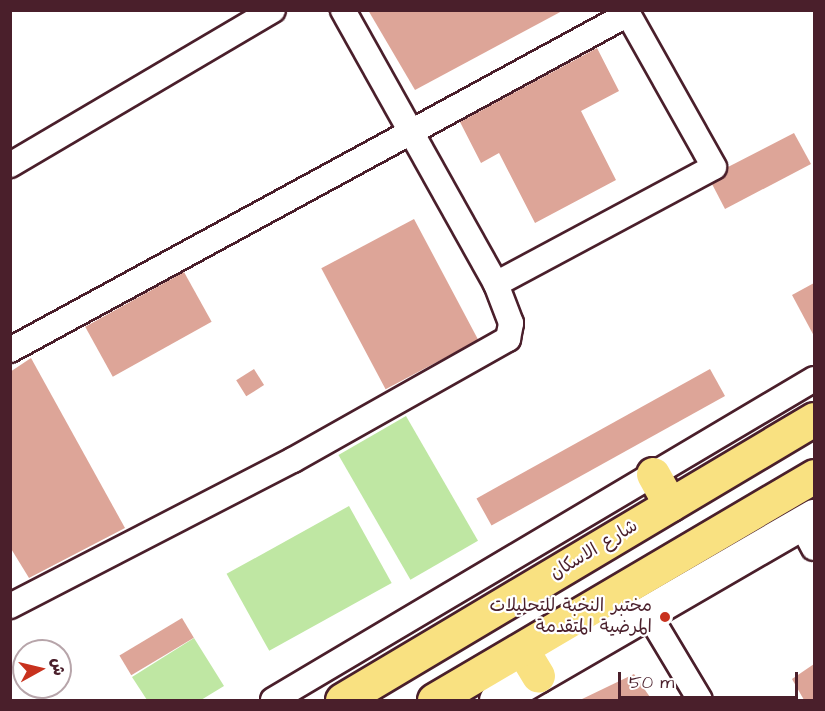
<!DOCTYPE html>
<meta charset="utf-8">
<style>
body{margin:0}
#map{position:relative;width:825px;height:711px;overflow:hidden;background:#fff;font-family:"Architects Daughter","Playpen Sans Arabic",sans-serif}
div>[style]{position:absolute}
.green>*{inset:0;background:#bfe7a3;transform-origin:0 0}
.building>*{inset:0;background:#dda598;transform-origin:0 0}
.roads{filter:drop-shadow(2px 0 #4a1f2b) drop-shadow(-2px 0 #4a1f2b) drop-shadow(0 2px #4a1f2b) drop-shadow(0 -2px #4a1f2b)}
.street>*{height:24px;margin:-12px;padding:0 12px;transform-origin:12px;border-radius:12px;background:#fff}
.secondary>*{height:33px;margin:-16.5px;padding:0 16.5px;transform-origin:16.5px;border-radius:16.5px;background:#fff}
.primary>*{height:33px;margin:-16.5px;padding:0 16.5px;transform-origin:16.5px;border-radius:16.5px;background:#f9e181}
.dots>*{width:16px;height:16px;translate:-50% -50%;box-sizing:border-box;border:3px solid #fff;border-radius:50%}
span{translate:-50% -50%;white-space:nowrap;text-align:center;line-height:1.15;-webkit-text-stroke:4.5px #fff;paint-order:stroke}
.street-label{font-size:18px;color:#4a1f2b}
.poi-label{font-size:18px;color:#4a1f2b}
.right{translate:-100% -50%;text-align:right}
.frame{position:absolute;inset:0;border:12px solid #4a1f2b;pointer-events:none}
.north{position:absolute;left:12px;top:639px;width:60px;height:60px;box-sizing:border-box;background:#fff;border:2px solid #b7a5aa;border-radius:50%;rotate:82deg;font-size:16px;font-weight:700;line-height:24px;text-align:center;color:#4a1f2b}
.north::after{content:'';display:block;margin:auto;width:21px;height:27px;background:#c8321e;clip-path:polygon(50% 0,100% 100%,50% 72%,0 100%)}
.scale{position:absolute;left:618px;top:672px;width:180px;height:27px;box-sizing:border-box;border:3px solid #4a1f2b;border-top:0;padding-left:8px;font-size:18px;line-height:21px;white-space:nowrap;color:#4a1f2b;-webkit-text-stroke:4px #fff;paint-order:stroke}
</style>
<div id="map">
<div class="green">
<div style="left:406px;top:416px;width:144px;height:78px;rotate:60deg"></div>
<div style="left:349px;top:506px;width:88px;height:140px;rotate:61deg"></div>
<div style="clip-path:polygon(194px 638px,224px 686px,201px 700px,147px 700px,132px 677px)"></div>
</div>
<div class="building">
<div style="clip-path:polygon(368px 10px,564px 10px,415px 90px)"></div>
<div style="clip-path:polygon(597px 48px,619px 91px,581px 111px,616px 180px,535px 223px,499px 153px,481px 163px,460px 122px)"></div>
<div style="clip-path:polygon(794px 133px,811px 164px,725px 209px,712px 184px,728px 167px)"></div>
<div style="left:414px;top:219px;width:137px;height:105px;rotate:62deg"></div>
<div style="left:184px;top:272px;width:57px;height:113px;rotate:61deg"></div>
<div style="clip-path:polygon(814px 283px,814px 336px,792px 295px)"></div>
<div style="clip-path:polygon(31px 358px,125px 528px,29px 578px,10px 547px,10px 372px)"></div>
<div style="left:254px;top:369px;width:19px;height:21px;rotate:58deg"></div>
<div style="left:710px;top:369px;width:31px;height:267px;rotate:61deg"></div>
<div style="left:182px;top:618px;width:23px;height:73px;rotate:59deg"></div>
<div style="clip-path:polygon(814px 664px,814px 700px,804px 700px,792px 679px)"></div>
<div style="clip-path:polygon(634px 674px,652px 700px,580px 700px)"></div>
</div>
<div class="roads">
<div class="street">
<div style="left:10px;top:165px;width:305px;rotate:-30.5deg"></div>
<div style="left:496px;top:284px;width:247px;rotate:-28.2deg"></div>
<div style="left:714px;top:167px;width:180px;rotate:-119.3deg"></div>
<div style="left:10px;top:350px;width:703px;rotate:-28.53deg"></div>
<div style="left:801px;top:524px;width:27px;rotate:62deg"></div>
<div style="left:10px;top:606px;width:318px;rotate:-27.3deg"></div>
<div style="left:293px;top:460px;width:247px;rotate:-29.4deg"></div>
<div style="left:508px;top:339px;width:16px;rotate:-79deg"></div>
<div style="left:511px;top:323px;width:42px;rotate:-111deg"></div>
<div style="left:496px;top:284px;width:314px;rotate:-119.2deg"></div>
<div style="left:648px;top:613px;width:101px;rotate:59.1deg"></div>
<div style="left:273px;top:700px;width:629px;rotate:-30.68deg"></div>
</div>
<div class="secondary">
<div style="left:496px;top:700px;width:367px;rotate:-30.1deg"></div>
</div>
<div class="primary">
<div style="left:653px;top:474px;width:35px;rotate:61deg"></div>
<div style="left:522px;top:649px;width:31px;rotate:59deg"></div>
<div style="left:342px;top:700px;width:549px;rotate:-30.77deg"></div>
<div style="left:434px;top:700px;width:441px;rotate:-30.5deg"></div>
</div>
</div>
<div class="dots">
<div style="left:665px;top:617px;background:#c8321e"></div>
</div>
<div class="street-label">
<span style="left:594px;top:550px;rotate:-31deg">شارع الاسكان</span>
</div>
<div class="poi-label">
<span class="right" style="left:652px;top:617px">مختبر النخبة للتحليلات<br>المرضية المتقدمة</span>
</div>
<div class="frame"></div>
<div class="north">ش</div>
<div class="scale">50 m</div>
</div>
